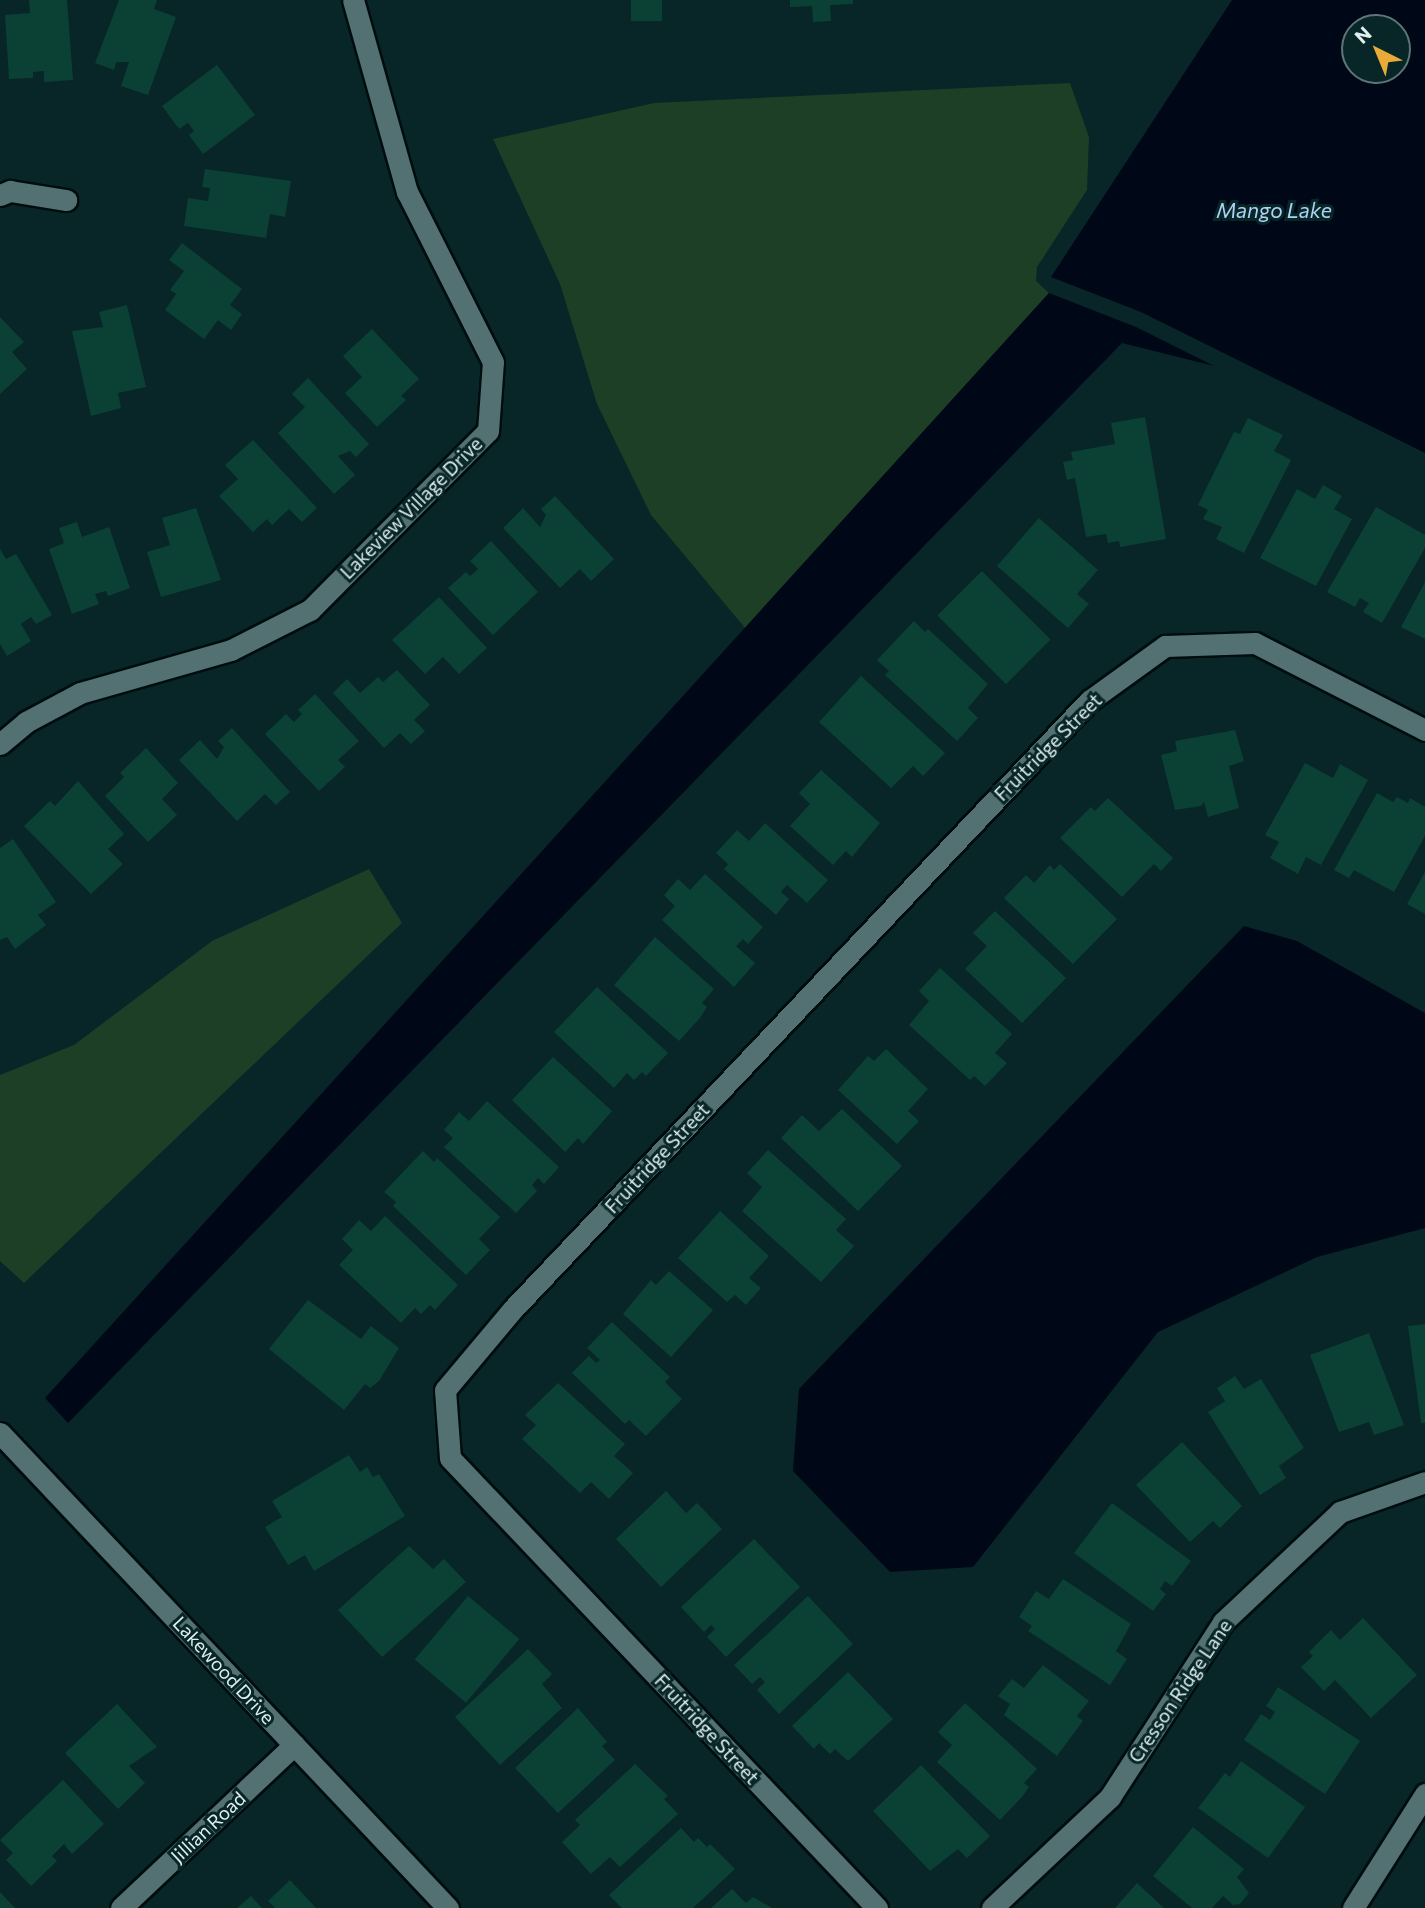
<!DOCTYPE html>
<style>
body{margin:0}
#map{position:relative;width:1425px;height:1908px;overflow:hidden;background:#082527;font-family:Commissioner,sans-serif}
div>[style]{position:absolute}
.green>*{inset:0;background:#1c3f26}
.water>*{inset:0;background:#000818}
.building>*{inset:0;background:#0b4035;transform-origin:0 0}
.roads{filter:drop-shadow(2px 0 #000d0e) drop-shadow(-2px 0 #000d0e) drop-shadow(0 2px #000d0e) drop-shadow(0 -2px #000d0e)}
.minor>*{height:21px;margin:-10.5px;padding:0 10.5px;transform-origin:10.5px;border-radius:10.5px;background:#537072}
span{translate:-50% -50%;white-space:nowrap;text-align:center;line-height:1.15;-webkit-text-stroke:6px #082527;paint-order:stroke}
.street-label{font-size:19px;color:#deefef}
.water-label{font-size:21px;color:#aed2f4;font-style:italic}
.north{position:absolute;left:1341px;top:14px;width:70px;height:70px;box-sizing:border-box;background:#082527;border:2px solid #5e7677;border-radius:50%;rotate:317deg;font-size:19px;font-weight:700;line-height:28px;text-align:center;color:#deefef}
.north::after{content:'';display:block;margin:auto;width:24px;height:32px;background:#e8ab37;clip-path:polygon(50% 0,100% 100%,50% 72%,0 100%)}
</style>
<div id="map">
<div class="green">
<div style="clip-path:polygon(1070px 83px,1089px 137px,1087px 190px,1037px 267px,1036px 281px,1049px 293px,745px 628px,651px 515px,597px 404px,560px 284px,493px 139px,654px 103px)"></div>
<div style="clip-path:polygon(369px 869px,402px 923px,24px 1283px,0 1261px,0 1075px,74px 1045px,212px 941px)"></div>
</div>
<div class="water">
<div style="clip-path:polygon(evenodd,1232px 0,1425px 0,1425px 453px,1141px 312px,1051px 277px,1232px 0,1397px 28px,1397px 70px,1355px 70px,1355px 28px,1397px 28px)"></div>
<div style="clip-path:polygon(1049px 293px,1136px 327px,1214px 366px,1122px 343px,68px 1423px,45px 1398px)"></div>
<div style="clip-path:polygon(1244px 926px,1297px 941px,1425px 1013px,1425px 1228px,1317px 1257px,1158px 1332px,973px 1567px,890px 1572px,793px 1471px,799px 1389px)"></div>
</div>
<div class="building">
<div style="clip-path:polygon(29px 0,67px 0,73px 80px,44px 82px,44px 71px,33px 72px,33px 78px,9px 79px,5px 15px,30px 13px)"></div>
<div style="clip-path:polygon(119px 0,157px 0,154px 9px,176px 17px,148px 95px,121px 86px,129px 62px,116px 62px,114px 70px,95px 63px)"></div>
<div style="left:631px;top:0;width:31px;height:21px"></div>
<div style="clip-path:polygon(790px 0,853px 0,853px 4px,830px 5px,831px 21px,813px 22px,812px 6px,790px 7px)"></div>
<div style="clip-path:polygon(217px 65px,255px 115px,203px 154px,189px 135px,194px 131px,188px 123px,179px 129px,162px 106px)"></div>
<div style="clip-path:polygon(205px 169px,291px 181px,285px 217px,270px 214px,266px 238px,184px 226px,188px 198px,208px 201px,210px 188px,202px 187px)"></div>
<div style="clip-path:polygon(182px 243px,242px 289px,230px 305px,242px 314px,231px 330px,218px 320px,204px 339px,165px 310px,176px 294px,170px 290px,184px 271px,169px 260px)"></div>
<div style="clip-path:polygon(127px 305px,146px 387px,118px 393px,121px 408px,91px 416px,72px 331px,103px 327px,99px 312px)"></div>
<div style="clip-path:polygon(0 317px,24px 342px,12px 352px,27px 369px,0 394px)"></div>
<div style="clip-path:polygon(372px 329px,419px 379px,401px 396px,406px 400px,377px 427px,345px 393px,362px 377px,343px 356px)"></div>
<div style="clip-path:polygon(308px 378px,369px 444px,356px 457px,350px 451px,338px 456px,355px 475px,334px 494px,278px 433px,305px 407px,292px 394px)"></div>
<div style="clip-path:polygon(1145px 417px,1166px 539px,1120px 547px,1119px 541px,1108px 543px,1106px 534px,1086px 537px,1075px 478px,1067px 480px,1063px 462px,1073px 460px,1071px 452px,1115px 444px,1111px 423px)"></div>
<div style="clip-path:polygon(1248px 418px,1283px 435px,1274px 451px,1291px 460px,1244px 553px,1216px 539px,1222px 527px,1203px 519px,1208px 510px,1198px 505px,1234px 432px,1240px 434px)"></div>
<div style="clip-path:polygon(253px 440px,317px 508px,302px 522px,289px 509px,272px 525px,267px 519px,253px 532px,219px 496px,238px 479px,225px 465px)"></div>
<div style="clip-path:polygon(1323px 485px,1342px 496px,1334px 509px,1352px 519px,1316px 586px,1260px 558px,1297px 489px,1315px 499px)"></div>
<div style="clip-path:polygon(555px 496px,614px 559px,591px 581px,580px 569px,560px 588px,503px 528px,523px 508px,540px 527px,546px 515px,541px 509px)"></div>
<div style="clip-path:polygon(1376px 507px,1425px 535px,1425px 548px,1382px 623px,1363px 612px,1369px 603px,1360px 598px,1355px 607px,1327px 592px)"></div>
<div style="clip-path:polygon(196px 508px,221px 580px,161px 597px,147px 552px,170px 545px,162px 518px)"></div>
<div style="clip-path:polygon(1039px 518px,1098px 570px,1077px 594px,1089px 604px,1068px 628px,997px 566px)"></div>
<div style="clip-path:polygon(77px 522px,82px 537px,109px 527px,130px 588px,108px 596px,106px 591px,95px 594px,99px 604px,72px 614px,49px 549px,64px 543px,59px 528px)"></div>
<div style="clip-path:polygon(491px 541px,538px 592px,493px 635px,448px 588px,466px 572px,470px 576px,478px 569px,470px 561px)"></div>
<div style="clip-path:polygon(0 549px,6px 559px,16px 554px,52px 615px,36px 624px,31px 617px,21px 624px,31px 641px,7px 656px,0 644px)"></div>
<div style="left:982px;top:571px;width:97px;height:63px;rotate:45deg"></div>
<div style="clip-path:polygon(1425px 582px,1425px 639px,1401px 627px)"></div>
<div style="clip-path:polygon(439px 597px,487px 648px,459px 674px,443px 657px,425px 674px,392px 640px)"></div>
<div style="clip-path:polygon(914px 621px,925px 632px,928px 629px,988px 684px,968px 708px,978px 718px,957px 741px,885px 675px,889px 671px,877px 660px)"></div>
<div style="clip-path:polygon(397px 670px,430px 705px,414px 720px,425px 731px,411px 744px,400px 733px,384px 748px,333px 693px,347px 679px,360px 693px,378px 677px,383px 682px)"></div>
<div style="clip-path:polygon(861px 676px,945px 753px,923px 776px,913px 766px,891px 788px,819px 722px)"></div>
<div style="clip-path:polygon(315px 694px,359px 741px,338px 760px,345px 767px,319px 791px,265px 734px,286px 714px,294px 722px,302px 714px,298px 710px)"></div>
<div style="clip-path:polygon(232px 728px,290px 792px,276px 805px,265px 794px,237px 821px,179px 760px,200px 740px,217px 759px,224px 747px,218px 741px)"></div>
<div style="clip-path:polygon(1235px 730px,1244px 761px,1229px 766px,1239px 808px,1208px 817px,1204px 802px,1201px 806px,1175px 810px,1161px 755px,1177px 751px,1175px 741px)"></div>
<div style="clip-path:polygon(146px 748px,178px 783px,162px 799px,177px 815px,148px 842px,105px 796px,124px 777px,120px 773px)"></div>
<div style="clip-path:polygon(1305px 763px,1333px 778px,1340px 764px,1368px 780px,1321px 865px,1306px 857px,1298px 874px,1270px 858px,1279px 842px,1265px 835px)"></div>
<div style="clip-path:polygon(821px 770px,880px 823px,852px 857px,846px 851px,833px 865px,790px 826px,810px 804px,799px 793px)"></div>
<div style="clip-path:polygon(78px 781px,124px 834px,108px 849px,123px 864px,91px 894px,24px 826px,50px 801px,55px 806px)"></div>
<div style="clip-path:polygon(1377px 793px,1393px 802px,1397px 797px,1408px 803px,1410px 798px,1425px 807px,1425px 836px,1394px 892px,1354px 870px,1349px 878px,1334px 870px)"></div>
<div style="clip-path:polygon(1108px 798px,1173px 858px,1161px 871px,1154px 864px,1122px 897px,1060px 838px,1091px 807px,1095px 811px)"></div>
<div style="clip-path:polygon(765px 823px,828px 880px,807px 903px,787px 885px,781px 892px,789px 899px,776px 915px,724px 869px,728px 864px,716px 853px,737px 830px,749px 841px)"></div>
<div style="clip-path:polygon(13px 839px,56px 902px,38px 915px,46px 925px,15px 949px,7px 937px,0 940px,0 848px)"></div>
<div style="clip-path:polygon(1060px 864px,1117px 919px,1073px 964px,1004px 898px,1026px 875px,1034px 883px,1050px 865px,1054px 870px)"></div>
<div style="clip-path:polygon(1425px 872px,1425px 914px,1407px 904px)"></div>
<div style="clip-path:polygon(705px 874px,763px 927px,748px 944px,743px 939px,736px 946px,755px 963px,734px 987px,662px 920px,675px 906px,664px 895px,678px 879px,690px 890px)"></div>
<div style="clip-path:polygon(995px 911px,1066px 978px,1022px 1023px,965px 969px,987px 946px,973px 933px)"></div>
<div style="clip-path:polygon(655px 937px,714px 989px,702px 1003px,707px 1007px,700px 1018px,679px 1041px,614px 985px)"></div>
<div style="clip-path:polygon(940px 968px,1012px 1034px,995px 1053px,1007px 1063px,985px 1086px,974px 1076px,970px 1080px,909px 1025px,929px 1001px,919px 991px)"></div>
<div style="clip-path:polygon(597px 987px,668px 1053px,646px 1076px,642px 1072px,634px 1080px,627px 1073px,614px 1088px,554px 1032px)"></div>
<div style="clip-path:polygon(886px 1049px,928px 1089px,908px 1111px,919px 1121px,897px 1144px,838px 1090px,868px 1056px,874px 1061px)"></div>
<div style="clip-path:polygon(553px 1057px,612px 1111px,583px 1144px,578px 1138px,565px 1152px,512px 1100px)"></div>
<div style="clip-path:polygon(487px 1101px,559px 1167px,544px 1184px,538px 1178px,532px 1185px,537px 1191px,516px 1213px,444px 1147px,453px 1138px,444px 1130px,459px 1112px,469px 1121px)"></div>
<div style="clip-path:polygon(842px 1109px,902px 1166px,858px 1211px,781px 1138px,802px 1115px,819px 1131px)"></div>
<div style="clip-path:polygon(768px 1150px,846px 1219px,836px 1230px,854px 1246px,821px 1282px,742px 1211px,762px 1187px,747px 1173px)"></div>
<div style="clip-path:polygon(423px 1151px,434px 1162px,437px 1158px,500px 1217px,479px 1239px,490px 1250px,466px 1275px,393px 1206px,396px 1202px,384px 1192px)"></div>
<div style="clip-path:polygon(720px 1211px,769px 1256px,749px 1278px,761px 1288px,746px 1305px,735px 1295px,727px 1302px,678px 1258px)"></div>
<div style="clip-path:polygon(385px 1216px,458px 1285px,435px 1310px,430px 1305px,421px 1314px,415px 1308px,401px 1323px,339px 1265px,353px 1250px,342px 1239px,359px 1220px,371px 1231px)"></div>
<div style="clip-path:polygon(669px 1271px,713px 1310px,671px 1357px,623px 1314px,651px 1280px,656px 1285px)"></div>
<div style="clip-path:polygon(308px 1300px,361px 1339px,371px 1326px,399px 1348px,379px 1381px,370px 1388px,365px 1384px,344px 1410px,269px 1349px)"></div>
<div style="clip-path:polygon(612px 1322px,670px 1377px,665px 1382px,682px 1399px,646px 1436px,629px 1420px,625px 1424px,572px 1373px,589px 1356px,596px 1363px,600px 1360px,587px 1348px)"></div>
<div style="clip-path:polygon(1425px 1324px,1425px 1423px,1421px 1423px,1408px 1326px)"></div>
<div style="clip-path:polygon(1369px 1333px,1404px 1425px,1374px 1435px,1369px 1422px,1339px 1432px,1310px 1355px)"></div>
<div style="clip-path:polygon(1235px 1376px,1244px 1389px,1261px 1379px,1304px 1448px,1279px 1466px,1286px 1478px,1260px 1495px,1208px 1412px,1225px 1401px,1217px 1388px)"></div>
<div style="clip-path:polygon(558px 1383px,625px 1444px,614px 1456px,633px 1473px,609px 1499px,591px 1482px,580px 1493px,522px 1439px,536px 1425px,525px 1415px)"></div>
<div style="clip-path:polygon(1182px 1442px,1242px 1506px,1220px 1528px,1213px 1521px,1190px 1542px,1136px 1485px)"></div>
<div style="clip-path:polygon(349px 1455px,360px 1472px,367px 1467px,373px 1477px,379px 1474px,405px 1516px,314px 1571px,305px 1555px,288px 1565px,265px 1527px,282px 1517px,272px 1501px)"></div>
<div style="clip-path:polygon(666px 1491px,686px 1513px,697px 1503px,722px 1529px,661px 1587px,616px 1539px)"></div>
<div style="clip-path:polygon(1112px 1503px,1191px 1561px,1172px 1586px,1165px 1581px,1160px 1589px,1166px 1594px,1153px 1611px,1074px 1553px)"></div>
<div style="clip-path:polygon(754px 1539px,800px 1587px,726px 1657px,707px 1637px,715px 1629px,711px 1625px,704px 1632px,681px 1607px)"></div>
<div style="clip-path:polygon(409px 1546px,433px 1569px,444px 1559px,466px 1582px,382px 1657px,338px 1610px)"></div>
<div style="clip-path:polygon(1063px 1579px,1131px 1624px,1116px 1651px,1127px 1659px,1110px 1685px,1028px 1631px,1032px 1626px,1019px 1617px,1036px 1591px,1049px 1599px)"></div>
<div style="left:468px;top:1596px;width:67px;height:83px;rotate:40deg"></div>
<div style="clip-path:polygon(808px 1596px,853px 1644px,779px 1714px,757px 1690px,765px 1682px,760px 1677px,752px 1684px,734px 1665px)"></div>
<div style="clip-path:polygon(1363px 1618px,1417px 1675px,1371px 1718px,1335px 1680px,1324px 1691px,1301px 1667px,1313px 1656px,1309px 1652px,1331px 1630px,1340px 1640px)"></div>
<div style="clip-path:polygon(528px 1649px,552px 1674px,542px 1684px,562px 1708px,500px 1765px,455px 1717px)"></div>
<div style="clip-path:polygon(1043px 1665px,1089px 1701px,1077px 1716px,1083px 1721px,1057px 1756px,1004px 1715px,1010px 1704px,998px 1696px,1012px 1679px,1024px 1688px)"></div>
<div style="clip-path:polygon(848px 1672px,893px 1719px,848px 1761px,835px 1749px,830px 1754px,819px 1743px,814px 1749px,792px 1726px)"></div>
<div style="clip-path:polygon(1278px 1687px,1360px 1741px,1325px 1794px,1244px 1740px,1261px 1714px,1270px 1720px,1275px 1712px,1266px 1706px)"></div>
<div style="clip-path:polygon(965px 1703px,1037px 1769px,1024px 1783px,1029px 1787px,1022px 1797px,1000px 1820px,937px 1762px,952px 1745px,938px 1732px)"></div>
<div style="clip-path:polygon(117px 1704px,157px 1747px,129px 1766px,145px 1783px,118px 1809px,65px 1753px)"></div>
<div style="clip-path:polygon(578px 1708px,607px 1742px,602px 1746px,615px 1760px,558px 1813px,515px 1768px)"></div>
<div style="clip-path:polygon(1241px 1761px,1305px 1807px,1268px 1858px,1198px 1808px,1225px 1773px,1230px 1777px)"></div>
<div style="clip-path:polygon(635px 1764px,668px 1796px,664px 1799px,678px 1814px,620px 1867px,610px 1857px,591px 1874px,562px 1842px,580px 1825px,575px 1820px)"></div>
<div style="clip-path:polygon(921px 1765px,990px 1836px,967px 1858px,958px 1849px,930px 1871px,873px 1811px)"></div>
<div style="clip-path:polygon(63px 1780px,104px 1824px,72px 1854px,64px 1844px,52px 1856px,57px 1861px,31px 1886px,6px 1860px,13px 1853px,0 1840px)"></div>
<div style="clip-path:polygon(1193px 1827px,1244px 1869px,1237px 1877px,1249px 1893px,1240px 1904px,1233px 1905px,1223px 1896px,1212px 1908px,1192px 1908px,1153px 1876px)"></div>
<div style="clip-path:polygon(681px 1828px,694px 1842px,698px 1838px,707px 1847px,710px 1844px,735px 1869px,693px 1908px,622px 1908px,609px 1895px)"></div>
<div style="clip-path:polygon(290px 1880px,316px 1908px,275px 1908px,268px 1901px)"></div>
<div style="clip-path:polygon(1137px 1883px,1164px 1908px,1115px 1908px)"></div>
<div style="clip-path:polygon(732px 1889px,746px 1903px,753px 1897px,772px 1908px,711px 1908px)"></div>
<div style="clip-path:polygon(0 1892px,15px 1908px,0 1908px)"></div>
<div style="clip-path:polygon(251px 1896px,262px 1908px,237px 1908px)"></div>
</div>
<div class="roads">
<div class="minor">
<div style="left:0;top:195px;width:11px;rotate:-22deg"></div>
<div style="left:10px;top:191px;width:57px;rotate:9.1deg"></div>
<div style="left:0;top:744px;width:34px;rotate:-40deg"></div>
<div style="left:26px;top:722px;width:61px;rotate:-28.2deg"></div>
<div style="left:80px;top:693px;width:157px;rotate:-15.9deg"></div>
<div style="left:231px;top:650px;width:89px;rotate:-26.9deg"></div>
<div style="left:310px;top:610px;width:252px;rotate:-45.2deg"></div>
<div style="left:488px;top:431px;width:69px;rotate:-85.9deg"></div>
<div style="left:493px;top:362px;width:191px;rotate:-116.8deg"></div>
<div style="left:407px;top:192px;width:199px;rotate:-105.7deg"></div>
<div style="left:0;top:1433px;width:653px;rotate:46.68deg"></div>
<div style="left:121px;top:1908px;width:238px;rotate:-43.3deg"></div>
<div style="left:877px;top:1908px;width:620px;rotate:-133.5deg"></div>
<div style="left:450px;top:1458px;width:68px;rotate:-94.2deg"></div>
<div style="left:445px;top:1390px;width:106px;rotate:-50deg"></div>
<div style="left:513px;top:1309px;width:838px;rotate:-46.55deg"></div>
<div style="left:1089px;top:701px;width:94px;rotate:-35.9deg"></div>
<div style="left:1165px;top:646px;width:90px;rotate:-1.9deg"></div>
<div style="left:1255px;top:643px;width:191px;rotate:27.1deg"></div>
<div style="left:992px;top:1908px;width:162px;rotate:-43.2deg"></div>
<div style="left:1110px;top:1797px;width:208px;rotate:-57.1deg"></div>
<div style="left:1223px;top:1622px;width:161px;rotate:-43.2deg"></div>
<div style="left:1340px;top:1512px;width:90px;rotate:-19.4deg"></div>
<div style="left:1353px;top:1908px;width:135px;rotate:-57.7deg"></div>
</div>
</div>
<div class="street-label">
<span style="left:411px;top:508px;rotate:-45deg">Lakeview Village Drive</span>
<span style="left:1048px;top:747px;rotate:-45deg">Fruitridge Street</span>
<span style="left:657px;top:1158px;rotate:-47deg">Fruitridge Street</span>
<span style="left:224px;top:1670px;rotate:47deg">Lakewood Drive</span>
<span style="left:1180px;top:1691px;rotate:-56deg">Cresson Ridge Lane</span>
<span style="left:707px;top:1729px;rotate:47deg">Fruitridge Street</span>
<span style="left:208px;top:1827px;rotate:-43deg">Jillian Road</span>
</div>
<div class="water-label">
<span style="left:1274px;top:210px">Mango Lake</span>
</div>
<div class="north">N</div>
</div>
